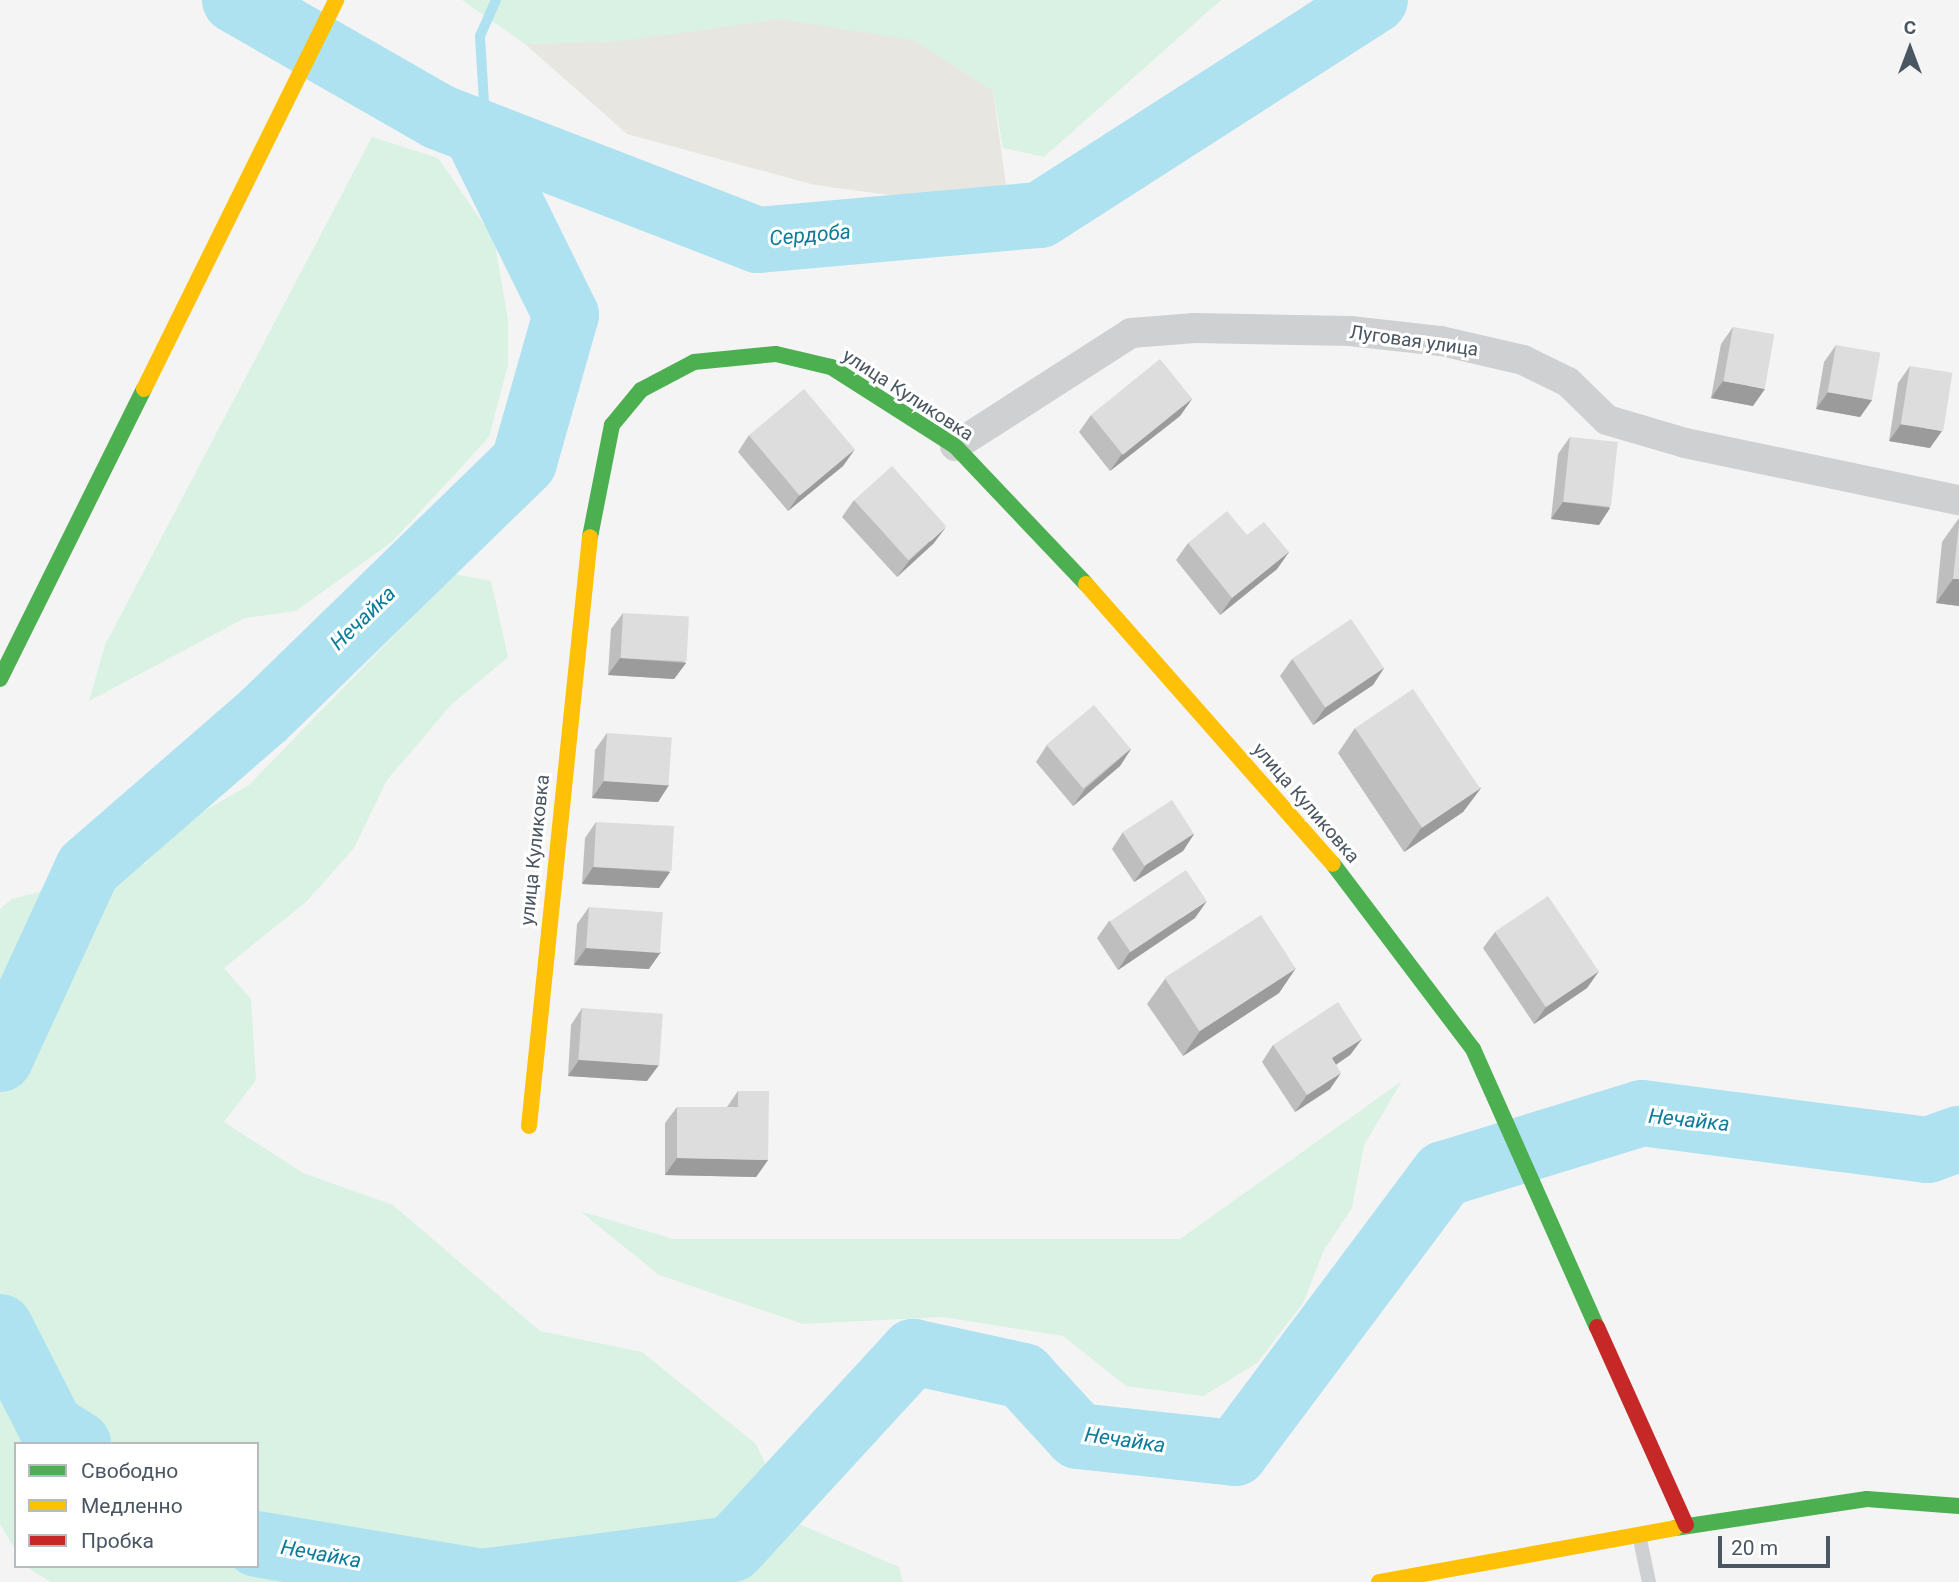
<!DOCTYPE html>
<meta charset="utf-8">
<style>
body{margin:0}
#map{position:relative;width:1959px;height:1582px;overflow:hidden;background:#f4f4f4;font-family:Roboto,sans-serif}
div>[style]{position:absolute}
.green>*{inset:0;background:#d9f2e3}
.sand>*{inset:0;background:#e7e6e1}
.stream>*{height:10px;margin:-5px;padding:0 5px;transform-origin:5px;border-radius:5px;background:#aee2f0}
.river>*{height:66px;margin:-33px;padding:0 33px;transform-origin:33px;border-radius:33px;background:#aee2f0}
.lane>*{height:14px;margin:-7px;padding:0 7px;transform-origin:7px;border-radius:7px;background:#ced0d2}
.street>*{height:30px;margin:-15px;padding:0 15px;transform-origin:15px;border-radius:15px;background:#ced0d2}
.fast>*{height:16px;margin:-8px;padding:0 8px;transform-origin:8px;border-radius:8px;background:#4caf50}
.slow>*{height:16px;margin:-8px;padding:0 8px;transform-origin:8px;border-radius:8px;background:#ffc107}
.jam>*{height:16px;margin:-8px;padding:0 8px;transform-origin:8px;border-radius:8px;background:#c62828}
.wall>*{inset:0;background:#bebebf}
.shaded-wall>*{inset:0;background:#9b9b9b}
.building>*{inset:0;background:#ddddde;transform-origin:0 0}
span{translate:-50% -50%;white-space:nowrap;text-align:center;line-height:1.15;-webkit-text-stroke:6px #fff;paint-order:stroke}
.street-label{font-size:19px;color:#4a5661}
.water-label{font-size:21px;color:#0c7c9b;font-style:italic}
.legend{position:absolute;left:14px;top:1442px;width:245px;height:126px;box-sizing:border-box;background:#fff;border:2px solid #b7bbc0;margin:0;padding:9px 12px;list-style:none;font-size:21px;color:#4a5661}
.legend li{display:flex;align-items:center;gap:14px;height:35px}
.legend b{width:35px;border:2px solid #b7bbc0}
.north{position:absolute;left:1875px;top:14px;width:70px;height:70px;-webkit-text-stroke:5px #fff;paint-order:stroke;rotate:0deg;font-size:19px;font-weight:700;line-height:28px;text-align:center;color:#4a5661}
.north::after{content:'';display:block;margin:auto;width:24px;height:32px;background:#4a5661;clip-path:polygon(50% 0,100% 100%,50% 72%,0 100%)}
.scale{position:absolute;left:1718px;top:1536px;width:112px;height:32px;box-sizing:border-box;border:4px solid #4a5661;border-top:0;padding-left:9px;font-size:21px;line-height:24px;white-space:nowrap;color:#4a5661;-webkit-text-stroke:5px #fff;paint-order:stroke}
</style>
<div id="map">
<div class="green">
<div style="clip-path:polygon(462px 0,1221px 0,1044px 157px,1003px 148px,993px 91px,623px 41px,525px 44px)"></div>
<div style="clip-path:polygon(372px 137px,438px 158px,494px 239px,508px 320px,508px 365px,489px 437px,393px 541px,296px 611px,245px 618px,89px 701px,105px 645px)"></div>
<div style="clip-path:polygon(454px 574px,491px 581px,508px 657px,452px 704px,387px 780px,354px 848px,307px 901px,224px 968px,251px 999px,256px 1080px,224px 1122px,303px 1173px,393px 1205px,540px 1331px,642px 1352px,756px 1444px,792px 1521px,899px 1567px,903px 1582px,51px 1582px,25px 1566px,257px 1566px,257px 1444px,16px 1444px,16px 1551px,0 1524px,0 909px,12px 899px,145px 864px,182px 824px,249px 785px)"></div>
<div style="clip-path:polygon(1402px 1081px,1364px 1145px,1352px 1208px,1324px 1250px,1303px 1303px,1257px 1363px,1203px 1396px,1126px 1386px,1063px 1336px,943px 1317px,803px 1324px,659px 1275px,580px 1211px,673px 1239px,1180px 1239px)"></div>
</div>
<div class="sand">
<div style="clip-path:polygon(780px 19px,913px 40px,993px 91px,1006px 185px,912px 198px,815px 185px,627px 134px,525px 44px,623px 41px)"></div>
</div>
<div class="stream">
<div style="left:486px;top:135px;width:99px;rotate:-93.5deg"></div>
<div style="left:480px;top:36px;width:39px;rotate:-66deg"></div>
</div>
<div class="river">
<div style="left:235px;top:0;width:235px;rotate:29.8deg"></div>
<div style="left:439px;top:117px;width:342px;rotate:21.1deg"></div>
<div style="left:758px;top:240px;width:283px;rotate:-5.1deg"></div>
<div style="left:1040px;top:215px;width:398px;rotate:-32.7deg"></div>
<div style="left:0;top:1059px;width:210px;rotate:-65.3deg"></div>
<div style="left:88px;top:868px;width:232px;rotate:-41deg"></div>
<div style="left:263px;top:716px;width:364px;rotate:-44.2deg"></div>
<div style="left:524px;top:462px;width:153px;rotate:-74.1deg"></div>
<div style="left:566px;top:315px;width:205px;rotate:-116.3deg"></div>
<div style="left:0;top:1327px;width:112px;rotate:63deg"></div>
<div style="left:51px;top:1427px;width:32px;rotate:32deg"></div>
<div style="left:257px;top:1544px;width:227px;rotate:9.6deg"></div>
<div style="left:481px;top:1582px;width:253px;rotate:-7.5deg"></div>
<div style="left:732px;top:1549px;width:268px;rotate:-47.4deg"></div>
<div style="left:913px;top:1352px;width:113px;rotate:12.3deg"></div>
<div style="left:1023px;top:1376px;width:81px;rotate:47.5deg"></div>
<div style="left:1078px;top:1436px;width:158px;rotate:6.2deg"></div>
<div style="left:1235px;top:1453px;width:349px;rotate:-53.2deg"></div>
<div style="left:1444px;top:1174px;width:207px;rotate:-17.1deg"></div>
<div style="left:1642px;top:1113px;width:288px;rotate:7.4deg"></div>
<div style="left:1928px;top:1150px;width:33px;rotate:-20deg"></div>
</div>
<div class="lane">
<div style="left:1639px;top:1535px;width:48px;rotate:78deg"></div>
</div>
<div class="street">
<div style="left:955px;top:446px;width:209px;rotate:-32.7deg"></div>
<div style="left:1131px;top:333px;width:64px;rotate:-4.5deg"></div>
<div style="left:1195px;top:328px;width:155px;rotate:1.1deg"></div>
<div style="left:1350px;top:331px;width:92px;rotate:6.3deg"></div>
<div style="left:1441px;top:341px;width:84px;rotate:13deg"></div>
<div style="left:1523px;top:360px;width:50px;rotate:26.1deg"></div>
<div style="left:1568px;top:382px;width:54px;rotate:44.3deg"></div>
<div style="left:1607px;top:420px;width:81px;rotate:16.4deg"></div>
<div style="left:1685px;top:443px;width:280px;rotate:11.8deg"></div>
</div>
<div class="fast">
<div style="left:590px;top:537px;width:114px;rotate:-78.9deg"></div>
<div style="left:612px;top:425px;width:45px;rotate:-50.4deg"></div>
<div style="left:641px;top:390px;width:60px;rotate:-27.8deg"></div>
<div style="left:694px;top:362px;width:82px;rotate:-5.6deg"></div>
<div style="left:776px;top:354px;width:57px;rotate:13.3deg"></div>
<div style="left:831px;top:367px;width:147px;rotate:32.5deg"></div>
<div style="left:955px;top:446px;width:190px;rotate:46.5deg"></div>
<div style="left:0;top:679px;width:324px;rotate:-63.6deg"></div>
<div style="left:1333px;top:864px;width:232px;rotate:52.9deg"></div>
<div style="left:1473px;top:1049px;width:304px;rotate:66deg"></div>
<div style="left:1675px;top:1528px;width:194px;rotate:-8.6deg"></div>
<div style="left:1867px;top:1499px;width:92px;rotate:4.4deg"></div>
</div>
<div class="slow">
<div style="left:144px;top:389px;width:434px;rotate:-63.7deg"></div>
<div style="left:1086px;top:584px;width:373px;rotate:48.6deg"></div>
<div style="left:529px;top:1126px;width:592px;rotate:-84.09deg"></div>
<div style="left:1379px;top:1582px;width:301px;rotate:-10.3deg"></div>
</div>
<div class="jam">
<div style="left:1597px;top:1327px;width:217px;rotate:65.8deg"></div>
</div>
<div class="wall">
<div style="clip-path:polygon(1733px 327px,1753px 406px,1711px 398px,1721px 344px)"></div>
<div style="clip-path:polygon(1836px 345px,1872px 400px,1860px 417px,1816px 409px,1824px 362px)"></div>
<div style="clip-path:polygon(1910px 366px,1930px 448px,1889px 441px,1898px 383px)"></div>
<div style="clip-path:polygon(1192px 399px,1180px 416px,1110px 471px,1079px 432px,1091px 415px)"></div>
<div style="clip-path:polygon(749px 435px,855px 449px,843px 466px,788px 511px,738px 452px)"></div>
<div style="clip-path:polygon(1570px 437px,1610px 508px,1599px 525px,1551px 519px,1558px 454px)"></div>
<div style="clip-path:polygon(854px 500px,934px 543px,897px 577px,842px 517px)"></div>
<div style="clip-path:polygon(1959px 518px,1959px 606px,1936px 603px,1942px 542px)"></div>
<div style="clip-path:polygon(1247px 535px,1289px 552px,1277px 569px,1220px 615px,1176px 560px,1188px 543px)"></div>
<div style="clip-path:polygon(623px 613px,686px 663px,674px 679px,608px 675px,611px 629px)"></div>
<div style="clip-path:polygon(1292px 659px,1384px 668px,1373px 685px,1313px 725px,1280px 676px)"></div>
<div style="clip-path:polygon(1355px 728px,1481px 788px,1463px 812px,1404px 852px,1338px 753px)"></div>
<div style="clip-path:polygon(607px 733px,669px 785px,658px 802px,592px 798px,595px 750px)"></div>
<div style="clip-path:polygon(1047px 745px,1131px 749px,1120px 766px,1073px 806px,1036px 762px)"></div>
<div style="clip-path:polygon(596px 822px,670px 872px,659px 888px,582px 884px,585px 838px)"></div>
<div style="clip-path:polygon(1123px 832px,1194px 834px,1183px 851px,1134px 882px,1112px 849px)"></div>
<div style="clip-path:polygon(589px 907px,649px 969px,574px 965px,577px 924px)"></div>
<div style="clip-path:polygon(1195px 918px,1118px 970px,1097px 938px,1109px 921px)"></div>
<div style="clip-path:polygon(1495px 932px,1599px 971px,1587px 988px,1534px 1024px,1483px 948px)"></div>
<div style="clip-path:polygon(1296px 968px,1279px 993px,1183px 1056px,1147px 1004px,1165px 979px)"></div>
<div style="clip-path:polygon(582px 1008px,647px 1081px,568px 1076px,571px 1025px)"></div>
<div style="clip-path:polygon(1362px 1039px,1350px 1055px,1336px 1065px,1330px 1089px,1295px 1112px,1262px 1062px,1273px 1045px)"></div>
<div style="clip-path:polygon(738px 1091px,768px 1160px,756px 1177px,665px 1175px,665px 1123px,677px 1107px,727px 1107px)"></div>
</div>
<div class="shaded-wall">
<div style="clip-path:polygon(1723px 381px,1765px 389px,1753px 406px,1711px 398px)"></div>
<div style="clip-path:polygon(1828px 392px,1872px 400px,1860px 417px,1816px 409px)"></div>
<div style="clip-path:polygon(1192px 399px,1180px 416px,1110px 471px,1122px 454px)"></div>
<div style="clip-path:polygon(1901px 424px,1942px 431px,1930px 448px,1889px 441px)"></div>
<div style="clip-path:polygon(855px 449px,843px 466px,788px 511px,800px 494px)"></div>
<div style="clip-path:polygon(1563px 502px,1610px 508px,1599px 525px,1551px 519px)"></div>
<div style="clip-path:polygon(946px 527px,934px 543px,897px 577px,909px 561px)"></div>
<div style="clip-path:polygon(1289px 552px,1277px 569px,1220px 615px,1232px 598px)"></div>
<div style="clip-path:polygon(1953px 579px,1959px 579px,1959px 606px,1936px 603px)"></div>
<div style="clip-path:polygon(620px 658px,686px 663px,674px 679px,608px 675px)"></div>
<div style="clip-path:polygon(1384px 668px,1373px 685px,1313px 725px,1325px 708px)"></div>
<div style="clip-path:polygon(1131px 749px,1120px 766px,1073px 806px,1085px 789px)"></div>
<div style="clip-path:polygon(604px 781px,669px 785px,658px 802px,592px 798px)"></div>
<div style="clip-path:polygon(1481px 788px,1463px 812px,1404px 852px,1422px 827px)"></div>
<div style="clip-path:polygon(1194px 834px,1183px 851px,1134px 882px,1146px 865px)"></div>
<div style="clip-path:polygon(593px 867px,670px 872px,659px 888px,582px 884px)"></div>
<div style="clip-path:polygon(1207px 901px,1195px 918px,1118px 970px,1129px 953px)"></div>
<div style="clip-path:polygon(586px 948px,661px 952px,649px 969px,574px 965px)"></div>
<div style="clip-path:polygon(1296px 968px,1279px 993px,1183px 1056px,1200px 1031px)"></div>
<div style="clip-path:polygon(1599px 971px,1587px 988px,1534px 1024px,1546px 1007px)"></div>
<div style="clip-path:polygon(1362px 1039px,1350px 1055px,1320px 1075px,1332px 1058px)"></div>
<div style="clip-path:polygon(579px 1060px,659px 1065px,647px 1081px,568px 1076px)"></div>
<div style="clip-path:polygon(1341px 1073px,1330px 1089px,1295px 1112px,1307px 1095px)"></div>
<div style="clip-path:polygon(677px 1158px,768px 1160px,756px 1177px,665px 1175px)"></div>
</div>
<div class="building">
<div style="left:1733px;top:327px;width:42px;height:55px;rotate:10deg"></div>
<div style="left:1836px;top:345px;width:45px;height:48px;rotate:10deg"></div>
<div style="left:1160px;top:359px;width:51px;height:89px;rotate:51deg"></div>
<div style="left:1910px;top:366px;width:43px;height:59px;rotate:9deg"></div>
<div style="left:804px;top:389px;width:79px;height:72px;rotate:50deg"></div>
<div style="left:1570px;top:437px;width:48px;height:65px;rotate:6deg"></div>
<div style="left:892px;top:466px;width:81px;height:51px;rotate:48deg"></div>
<div style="clip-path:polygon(1227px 511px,1247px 535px,1264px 522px,1289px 552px,1232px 598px,1188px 543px)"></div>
<div style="clip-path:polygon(1959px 524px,1959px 579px,1953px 579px)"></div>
<div style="left:623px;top:613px;width:66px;height:45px;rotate:3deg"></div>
<div style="left:1351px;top:619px;width:59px;height:71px;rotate:56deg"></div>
<div style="left:1413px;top:689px;width:120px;height:70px;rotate:56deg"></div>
<div style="left:1094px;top:705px;width:57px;height:62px;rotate:50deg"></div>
<div style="left:607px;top:733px;width:65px;height:48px;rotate:4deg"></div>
<div style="left:1172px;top:800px;width:40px;height:59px;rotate:57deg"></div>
<div style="left:596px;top:822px;width:78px;height:45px;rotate:3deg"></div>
<div style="left:1186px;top:870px;width:37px;height:92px;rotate:56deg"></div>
<div style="left:1548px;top:896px;width:91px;height:64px;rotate:56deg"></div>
<div style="left:589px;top:907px;width:74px;height:41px;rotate:4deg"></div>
<div style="left:1261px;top:915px;width:64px;height:115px;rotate:57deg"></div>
<div style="clip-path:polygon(1338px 1002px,1362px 1039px,1332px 1058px,1341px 1073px,1307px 1095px,1273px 1045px)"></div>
<div style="left:582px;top:1008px;width:81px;height:52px;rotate:4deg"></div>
<div style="clip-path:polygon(738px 1091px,769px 1091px,768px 1160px,677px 1158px,677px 1107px,738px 1107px)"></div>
</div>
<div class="street-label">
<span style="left:1414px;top:341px;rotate:8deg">Луговая улица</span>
<span style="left:908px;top:395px;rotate:33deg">улица Куликовка</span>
<span style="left:1306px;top:803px;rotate:49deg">улица Куликовка</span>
<span style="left:535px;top:850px;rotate:-84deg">улица Куликовка</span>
</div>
<div class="water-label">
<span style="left:810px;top:235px;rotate:-5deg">Сердоба</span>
<span style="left:363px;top:618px;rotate:-44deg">Нечайка</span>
<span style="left:1689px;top:1120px;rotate:6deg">Нечайка</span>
<span style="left:1125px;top:1440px;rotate:8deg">Нечайка</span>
<span style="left:321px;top:1554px;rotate:10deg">Нечайка</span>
</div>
<ul class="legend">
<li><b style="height:9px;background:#4caf50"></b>Свободно</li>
<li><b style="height:9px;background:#ffc107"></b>Медленно</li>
<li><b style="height:9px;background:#c62828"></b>Пробка</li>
</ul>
<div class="north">С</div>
<div class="scale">20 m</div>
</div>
